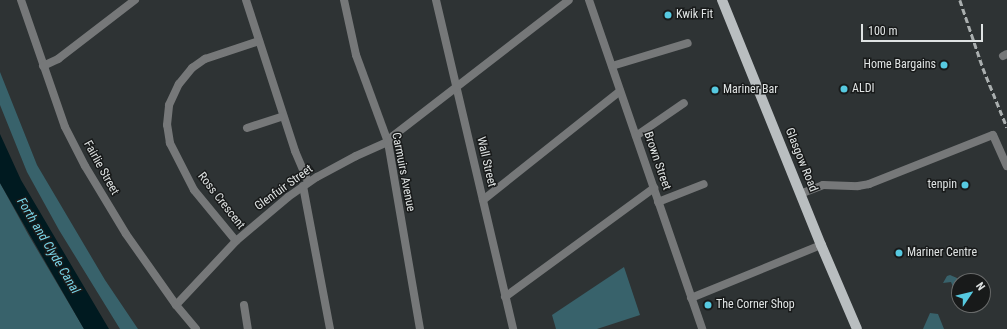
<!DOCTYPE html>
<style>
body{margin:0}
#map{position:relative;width:1007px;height:329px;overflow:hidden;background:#2e3334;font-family:"Roboto Condensed",sans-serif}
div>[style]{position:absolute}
.green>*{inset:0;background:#38626b}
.water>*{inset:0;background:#001a20}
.minor>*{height:8px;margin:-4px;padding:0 4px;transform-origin:4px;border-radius:4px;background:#767879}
.major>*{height:10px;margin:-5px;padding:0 5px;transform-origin:5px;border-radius:5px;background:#b9bec0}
.rail>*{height:2.5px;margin-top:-1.25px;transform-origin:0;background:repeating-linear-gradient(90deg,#aaafaf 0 6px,transparent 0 9px)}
.dots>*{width:11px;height:11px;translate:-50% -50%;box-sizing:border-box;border:2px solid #181a1a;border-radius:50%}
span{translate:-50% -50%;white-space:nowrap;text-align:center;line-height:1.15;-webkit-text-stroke:3px #181a1a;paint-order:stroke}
.poi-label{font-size:12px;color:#dfe3e3}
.left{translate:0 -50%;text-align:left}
.right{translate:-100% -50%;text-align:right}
.street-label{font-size:12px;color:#dfe3e3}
.water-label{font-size:13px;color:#78d5e8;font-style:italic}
.north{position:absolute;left:951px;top:273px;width:40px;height:40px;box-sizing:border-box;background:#181a1a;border:1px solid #686a6a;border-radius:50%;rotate:55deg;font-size:11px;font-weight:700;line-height:16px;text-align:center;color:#dfe3e3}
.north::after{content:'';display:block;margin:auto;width:14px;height:18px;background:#56c9e0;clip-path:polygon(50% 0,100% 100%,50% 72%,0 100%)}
.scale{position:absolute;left:861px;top:24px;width:122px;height:18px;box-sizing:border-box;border:2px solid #dfe3e3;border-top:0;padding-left:5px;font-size:12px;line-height:14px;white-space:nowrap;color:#dfe3e3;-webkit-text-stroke:3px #181a1a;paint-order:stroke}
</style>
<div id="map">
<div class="green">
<div style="clip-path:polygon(0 72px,37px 165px,105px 280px,138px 329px,120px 329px,59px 230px,27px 172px,0 105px)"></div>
<div style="clip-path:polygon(0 183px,28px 234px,84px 329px,0 329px)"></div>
<div style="clip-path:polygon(624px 267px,640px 315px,597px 329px,556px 329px,552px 315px)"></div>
<div style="clip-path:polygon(950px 275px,957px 278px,959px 291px,955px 292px,951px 282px,943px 283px,947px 276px)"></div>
<div style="clip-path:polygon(930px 313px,938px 314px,944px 329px,923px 329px)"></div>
</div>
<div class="water">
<div style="clip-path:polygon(0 134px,21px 180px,109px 329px,84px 329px,0 183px)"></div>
</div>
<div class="minor">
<div style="left:21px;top:0;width:134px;rotate:70.9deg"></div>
<div style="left:65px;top:127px;width:44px;rotate:62.9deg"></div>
<div style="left:85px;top:166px;width:79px;rotate:58.9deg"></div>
<div style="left:126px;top:234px;width:87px;rotate:54.8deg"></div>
<div style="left:176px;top:305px;width:31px;rotate:50deg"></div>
<div style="left:246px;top:0;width:159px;rotate:72deg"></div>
<div style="left:295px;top:151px;width:34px;rotate:67deg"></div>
<div style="left:344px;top:0;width:56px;rotate:77.7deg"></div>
<div style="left:356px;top:55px;width:93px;rotate:69.8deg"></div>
<div style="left:388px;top:142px;width:190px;rotate:80.3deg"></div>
<div style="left:436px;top:0;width:338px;rotate:76.8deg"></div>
<div style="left:589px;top:0;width:348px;rotate:71deg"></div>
<div style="left:1003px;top:56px;width:4px;rotate:-27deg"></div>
<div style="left:43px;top:66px;width:17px;rotate:-25deg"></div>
<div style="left:58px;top:59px;width:97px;rotate:-37.5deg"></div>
<div style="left:612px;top:66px;width:79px;rotate:-16.8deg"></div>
<div style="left:247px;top:128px;width:38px;rotate:-18deg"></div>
<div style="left:636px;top:136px;width:58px;rotate:-34.5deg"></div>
<div style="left:303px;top:186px;width:146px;rotate:79.3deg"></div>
<div style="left:800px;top:194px;width:25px;rotate:-21deg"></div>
<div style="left:823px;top:185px;width:35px;rotate:2deg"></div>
<div style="left:858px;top:186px;width:11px;rotate:-10deg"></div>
<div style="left:869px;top:184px;width:133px;rotate:-21.6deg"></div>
<div style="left:993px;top:135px;width:34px;rotate:66deg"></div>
<div style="left:483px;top:200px;width:175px;rotate:-38.5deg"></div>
<div style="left:658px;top:202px;width:49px;rotate:-21.4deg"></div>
<div style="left:236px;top:241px;width:66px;rotate:-129.5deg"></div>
<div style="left:194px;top:190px;width:53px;rotate:-117.1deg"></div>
<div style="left:170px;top:143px;width:18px;rotate:-99deg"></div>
<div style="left:167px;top:125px;width:20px;rotate:-84deg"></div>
<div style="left:169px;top:105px;width:23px;rotate:-65deg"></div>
<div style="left:179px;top:84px;width:21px;rotate:-51deg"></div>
<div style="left:192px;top:68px;width:16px;rotate:-35deg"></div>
<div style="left:205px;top:59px;width:57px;rotate:-18.4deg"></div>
<div style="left:505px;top:297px;width:185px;rotate:-36.2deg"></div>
<div style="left:691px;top:298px;width:140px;rotate:-22.2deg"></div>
<div style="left:176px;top:305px;width:88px;rotate:-46.8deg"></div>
<div style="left:236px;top:241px;width:68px;rotate:-40.2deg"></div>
<div style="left:288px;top:197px;width:35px;rotate:-35deg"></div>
<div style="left:317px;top:177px;width:44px;rotate:-28.3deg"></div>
<div style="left:356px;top:156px;width:35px;rotate:-24deg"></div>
<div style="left:388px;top:142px;width:8px;rotate:-50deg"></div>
<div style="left:393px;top:136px;width:222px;rotate:-37.7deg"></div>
<div style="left:244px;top:305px;width:24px;rotate:81deg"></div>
</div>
<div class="major">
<div style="left:722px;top:0;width:264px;rotate:68deg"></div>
<div style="left:821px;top:245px;width:91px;rotate:66.8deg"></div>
</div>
<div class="rail">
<div style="left:960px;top:0;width:72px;rotate:71.3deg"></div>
<div style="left:983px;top:68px;width:64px;rotate:67.9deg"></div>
</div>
<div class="dots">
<div style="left:668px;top:15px;background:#56c9e0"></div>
<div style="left:944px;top:65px;background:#56c9e0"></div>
<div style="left:844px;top:89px;background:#56c9e0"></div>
<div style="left:715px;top:90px;background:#56c9e0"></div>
<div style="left:965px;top:185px;background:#56c9e0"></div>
<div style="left:899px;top:253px;background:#56c9e0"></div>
<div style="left:708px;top:305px;background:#56c9e0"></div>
</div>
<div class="poi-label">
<span class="left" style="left:676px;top:15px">Kwik Fit</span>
<span class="right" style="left:936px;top:65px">Home Bargains</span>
<span class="left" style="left:852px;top:89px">ALDI</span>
<span class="left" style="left:723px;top:90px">Mariner Bar</span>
<span class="right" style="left:957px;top:185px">tenpin</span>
<span class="left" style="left:907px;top:253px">Mariner Centre</span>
<span class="left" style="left:716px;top:305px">The Corner Shop</span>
</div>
<div class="street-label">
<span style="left:801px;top:160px;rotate:68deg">Glasgow Road</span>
<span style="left:657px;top:161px;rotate:71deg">Brown Street</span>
<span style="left:486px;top:162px;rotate:77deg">Wall Street</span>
<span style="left:101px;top:168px;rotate:61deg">Fairlie Street</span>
<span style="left:403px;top:172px;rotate:79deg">Carmuirs Avenue</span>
<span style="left:284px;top:188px;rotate:-36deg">Glenfuir Street</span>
<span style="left:221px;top:201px;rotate:52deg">Ross Crescent</span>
</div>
<div class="water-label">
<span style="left:48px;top:246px;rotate:59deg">Forth and Clyde Canal</span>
</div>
<div class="north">N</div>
<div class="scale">100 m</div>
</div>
